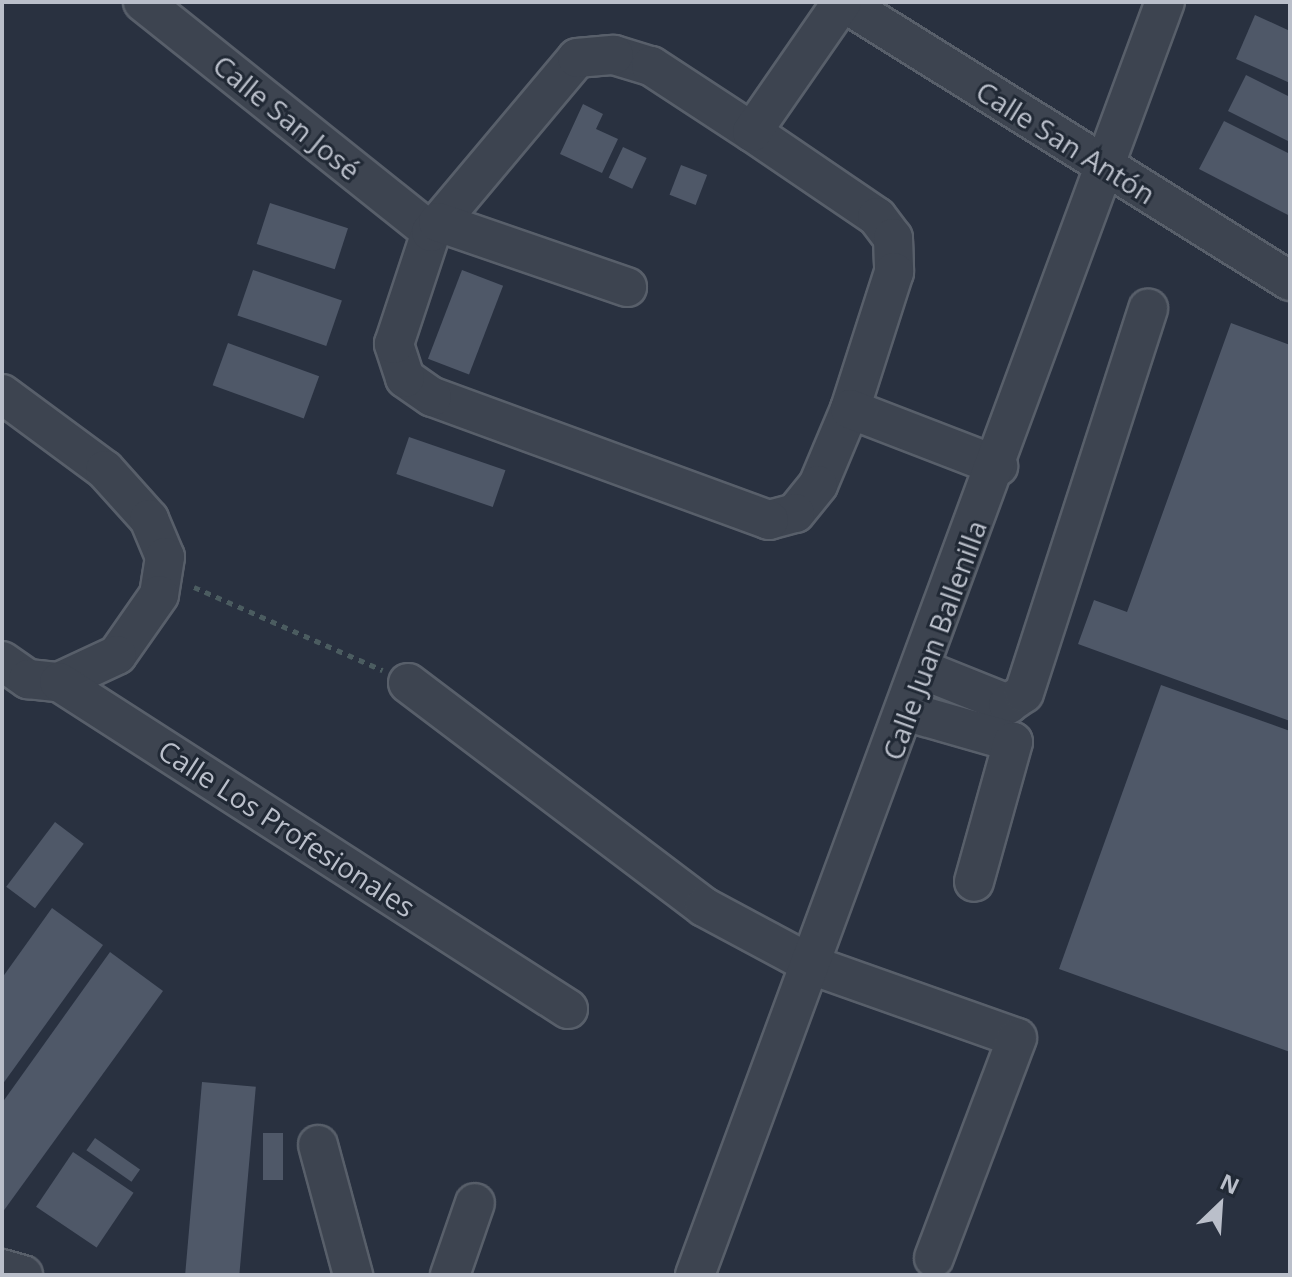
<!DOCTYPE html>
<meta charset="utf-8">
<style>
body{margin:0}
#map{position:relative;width:1292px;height:1277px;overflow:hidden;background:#293140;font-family:"Open Sans",sans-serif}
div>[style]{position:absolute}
.building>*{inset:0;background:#4f5868;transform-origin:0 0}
.path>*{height:5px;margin-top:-2.5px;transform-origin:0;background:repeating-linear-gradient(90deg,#4b5c60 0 6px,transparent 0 12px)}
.roads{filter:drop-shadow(2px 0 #585f6a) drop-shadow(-2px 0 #585f6a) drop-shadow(0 2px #585f6a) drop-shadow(0 -2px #585f6a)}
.minor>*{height:38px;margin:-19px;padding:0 19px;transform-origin:19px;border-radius:19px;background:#3d4450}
span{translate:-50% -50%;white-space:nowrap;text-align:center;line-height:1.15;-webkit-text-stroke:6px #212935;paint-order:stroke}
.street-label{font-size:28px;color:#babfca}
.frame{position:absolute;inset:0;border:4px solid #babfca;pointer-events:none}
.north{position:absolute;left:1180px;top:1165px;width:80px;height:80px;-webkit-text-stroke:6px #212935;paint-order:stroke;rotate:25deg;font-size:22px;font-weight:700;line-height:32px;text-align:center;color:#babfca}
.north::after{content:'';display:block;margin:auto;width:28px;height:36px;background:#babfca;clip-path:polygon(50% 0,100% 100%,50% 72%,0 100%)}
</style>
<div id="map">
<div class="building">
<div style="clip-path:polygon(1255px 15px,1290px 31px,1290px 83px,1236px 59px)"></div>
<div style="clip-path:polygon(1246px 75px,1290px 97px,1290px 142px,1228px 111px)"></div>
<div style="clip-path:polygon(583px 104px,603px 114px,596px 129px,618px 139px,602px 173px,560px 154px)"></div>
<div style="clip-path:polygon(1224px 121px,1290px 154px,1290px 216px,1199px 169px)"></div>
<div style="left:623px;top:147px;width:26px;height:34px;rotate:25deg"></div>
<div style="left:681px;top:165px;width:28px;height:32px;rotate:21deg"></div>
<div style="left:270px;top:203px;width:82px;height:43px;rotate:18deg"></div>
<div style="left:253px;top:270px;width:94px;height:48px;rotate:19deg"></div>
<div style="left:462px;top:270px;width:44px;height:95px;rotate:21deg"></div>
<div style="clip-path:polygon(1231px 323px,1290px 345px,1290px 721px,1078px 644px,1094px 600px,1127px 612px)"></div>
<div style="left:228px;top:343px;width:97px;height:45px;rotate:20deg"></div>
<div style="left:409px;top:437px;width:102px;height:39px;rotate:19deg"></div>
<div style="clip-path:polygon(1161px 685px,1290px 731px,1290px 1052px,1059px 969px)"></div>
<div style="left:55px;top:822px;width:36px;height:81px;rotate:37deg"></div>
<div style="clip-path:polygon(52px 908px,103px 945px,2px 1085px,2px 978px)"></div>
<div style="clip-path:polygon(110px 952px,163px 991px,2px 1213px,2px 1103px)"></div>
<div style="left:202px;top:1082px;width:54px;height:194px;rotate:5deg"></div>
<div style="left:263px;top:1133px;width:20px;height:47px"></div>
<div style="left:95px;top:1138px;width:55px;height:15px;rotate:35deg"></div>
<div style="left:73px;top:1152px;width:73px;height:66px;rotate:34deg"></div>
</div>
<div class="path">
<div style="left:194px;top:587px;width:206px;rotate:23.8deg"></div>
</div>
<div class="roads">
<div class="minor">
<div style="left:143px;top:2px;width:369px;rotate:38.6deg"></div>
<div style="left:843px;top:2px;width:527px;rotate:31.97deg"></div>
<div style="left:614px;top:55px;width:39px;rotate:17deg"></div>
<div style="left:651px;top:66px;width:121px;rotate:33.2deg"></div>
<div style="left:752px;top:132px;width:151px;rotate:34.2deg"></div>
<div style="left:877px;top:217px;width:26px;rotate:53deg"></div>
<div style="left:893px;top:238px;width:34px;rotate:88deg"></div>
<div style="left:894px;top:272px;width:144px;rotate:107.8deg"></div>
<div style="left:850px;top:409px;width:82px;rotate:112.8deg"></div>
<div style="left:818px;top:485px;width:36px;rotate:129deg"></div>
<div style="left:795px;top:513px;width:27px;rotate:165deg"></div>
<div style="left:769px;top:520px;width:359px;rotate:-159.9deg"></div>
<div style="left:432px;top:397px;width:33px;rotate:-145deg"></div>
<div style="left:405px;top:378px;width:36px;rotate:-108deg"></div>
<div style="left:394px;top:344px;width:118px;rotate:-71.7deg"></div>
<div style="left:431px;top:232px;width:227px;rotate:-50deg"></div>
<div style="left:577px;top:58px;width:37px;rotate:-5deg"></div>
<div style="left:752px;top:132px;width:158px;rotate:-55.3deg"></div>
<div style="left:438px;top:222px;width:200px;rotate:19deg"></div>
<div style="left:2px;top:394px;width:128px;rotate:36.4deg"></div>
<div style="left:105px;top:470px;width:66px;rotate:48.1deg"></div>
<div style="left:149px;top:519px;width:41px;rotate:67.2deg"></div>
<div style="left:165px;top:557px;width:38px;rotate:99deg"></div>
<div style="left:159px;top:595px;width:73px;rotate:125deg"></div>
<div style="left:117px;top:655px;width:64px;rotate:155deg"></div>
<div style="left:850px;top:409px;width:159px;rotate:21.1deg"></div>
<div style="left:2px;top:661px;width:32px;rotate:35deg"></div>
<div style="left:28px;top:679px;width:31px;rotate:6deg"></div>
<div style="left:59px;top:682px;width:605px;rotate:32.72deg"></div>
<div style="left:923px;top:670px;width:92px;rotate:21.8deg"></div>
<div style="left:1008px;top:704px;width:19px;rotate:-35deg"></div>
<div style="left:1024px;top:693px;width:404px;rotate:-72.1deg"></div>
<div style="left:408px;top:683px;width:371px;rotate:37.1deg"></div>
<div style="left:704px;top:907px;width:125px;rotate:28.2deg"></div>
<div style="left:814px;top:966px;width:215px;rotate:19.5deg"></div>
<div style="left:1017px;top:1038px;width:235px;rotate:110.7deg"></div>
<div style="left:908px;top:712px;width:109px;rotate:15.9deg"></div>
<div style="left:1013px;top:742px;width:145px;rotate:105.6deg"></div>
<div style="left:318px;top:1145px;width:135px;rotate:74.9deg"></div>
<div style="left:2px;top:1269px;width:22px;rotate:16deg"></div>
<div style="left:450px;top:1275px;width:76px;rotate:-70.9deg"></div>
<div style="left:695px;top:1275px;width:1357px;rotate:-69.74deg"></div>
</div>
</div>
<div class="street-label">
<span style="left:287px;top:117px;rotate:39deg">Calle San José</span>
<span style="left:1066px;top:142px;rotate:32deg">Calle San Antón</span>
<span style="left:934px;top:640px;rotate:-70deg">Calle Juan Ballenilla</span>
<span style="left:287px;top:828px;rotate:33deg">Calle Los Profesionales</span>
</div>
<div class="frame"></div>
<div class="north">N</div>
</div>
